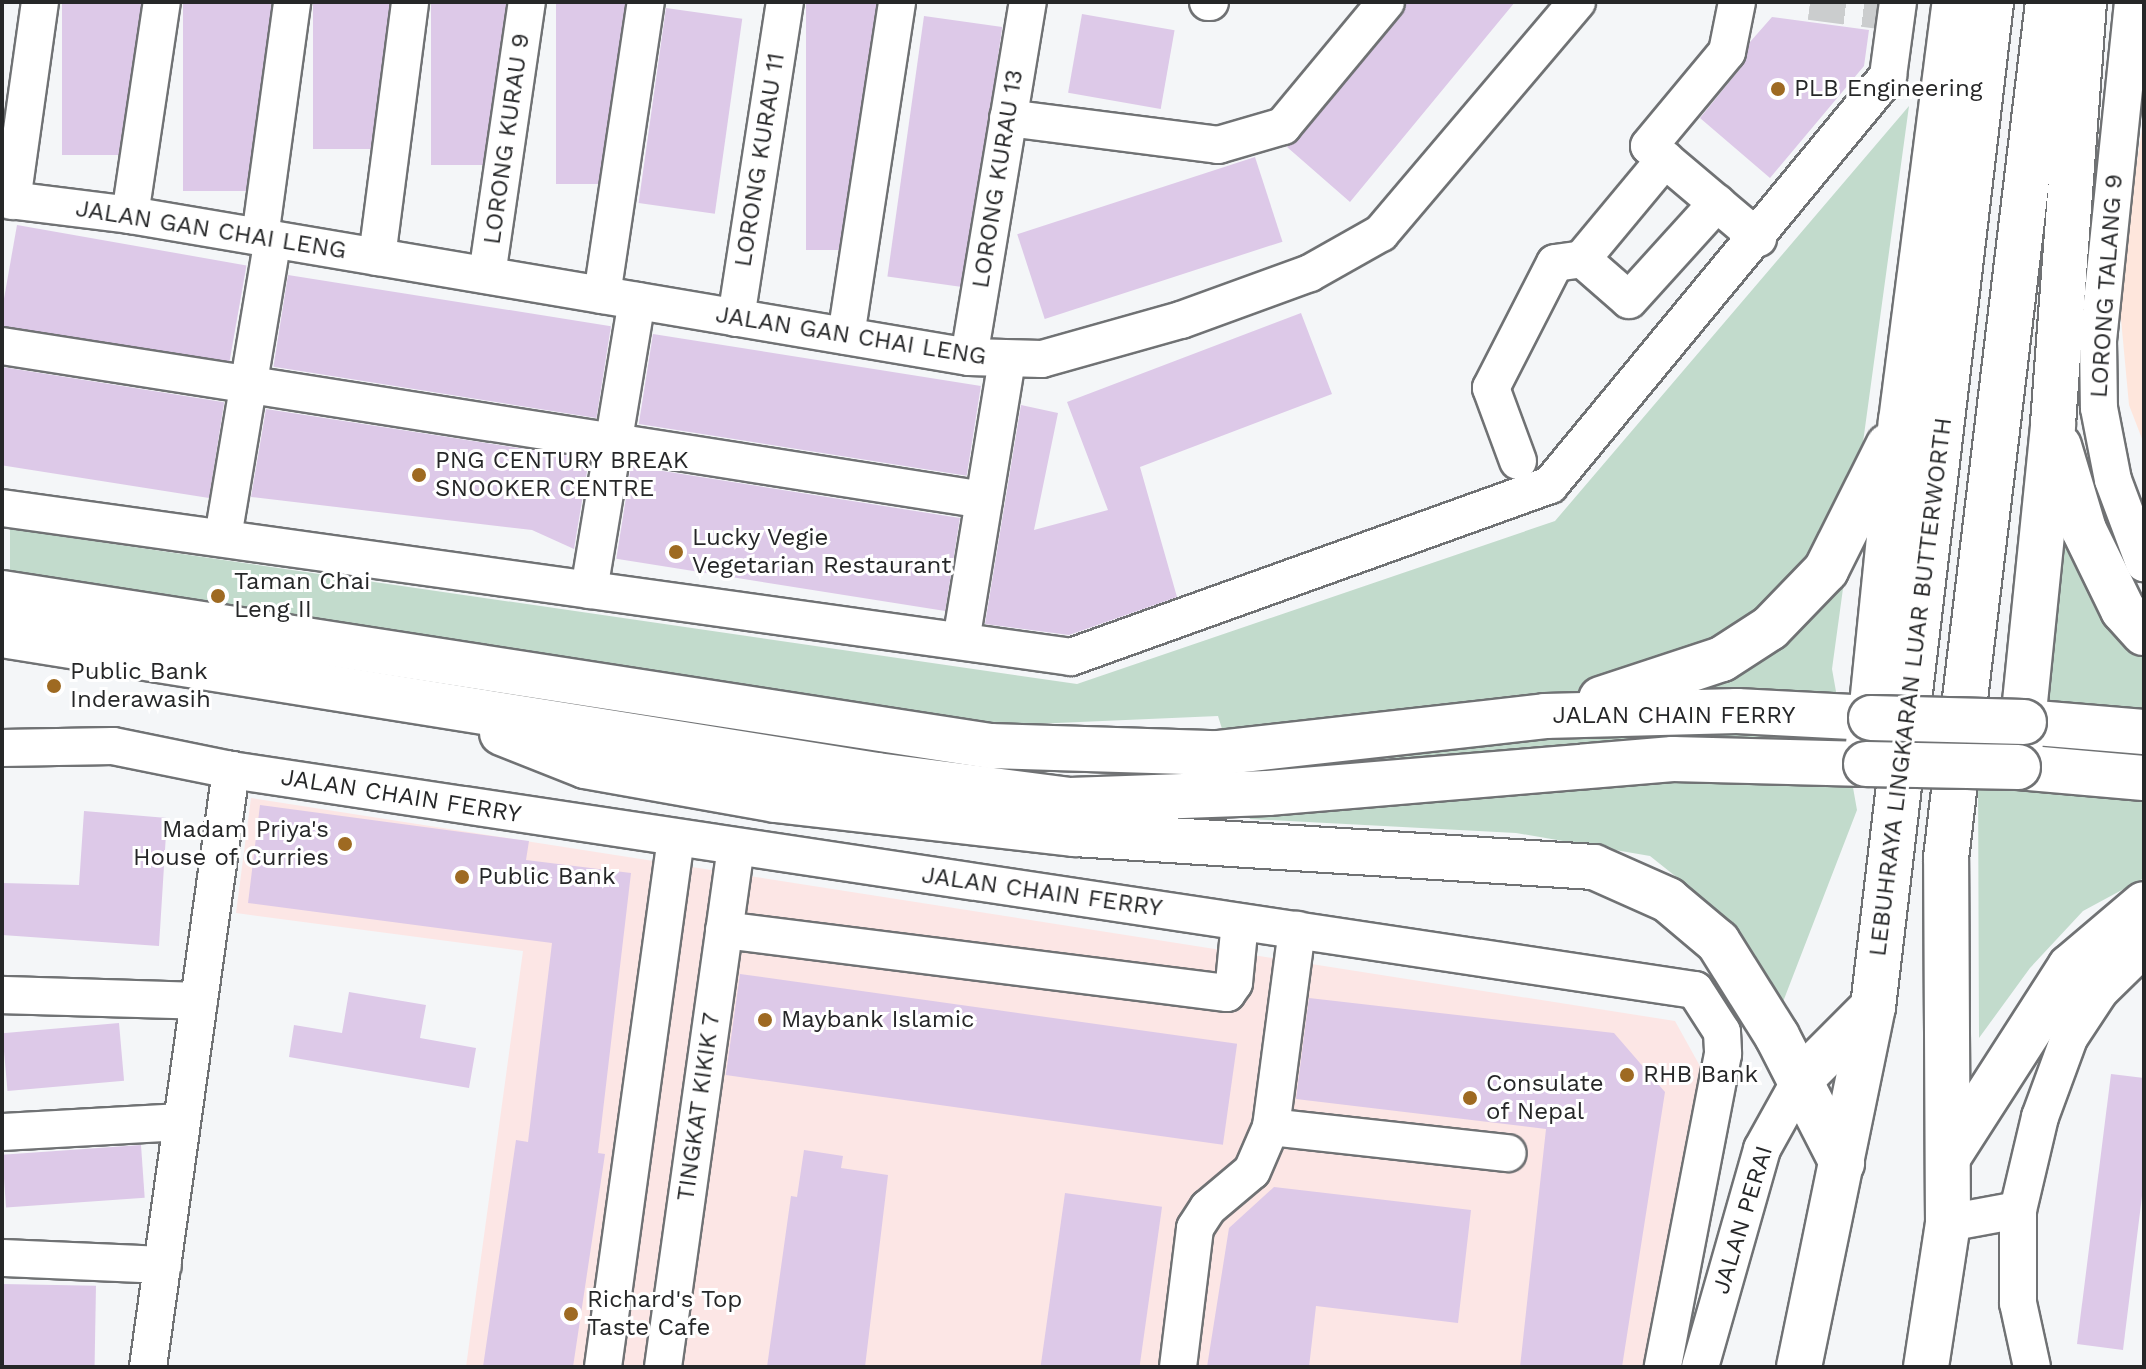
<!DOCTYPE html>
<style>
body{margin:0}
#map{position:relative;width:2146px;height:1369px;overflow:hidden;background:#f4f6f8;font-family:"Work Sans",sans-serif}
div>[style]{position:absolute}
.commercial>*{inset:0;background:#fce6e5}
.medical>*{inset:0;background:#fee6dc}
.green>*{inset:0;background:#c2dbcc}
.building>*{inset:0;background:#ddc9e8;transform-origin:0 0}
.minor-tunnel>*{height:36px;margin-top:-18px;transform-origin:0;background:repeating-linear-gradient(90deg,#cbcdce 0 36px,transparent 0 54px)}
.roads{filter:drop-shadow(2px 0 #707274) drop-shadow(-2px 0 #707274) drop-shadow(0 2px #707274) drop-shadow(0 -2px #707274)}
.minor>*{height:36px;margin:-18px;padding:0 18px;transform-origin:18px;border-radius:18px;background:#fff}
.major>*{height:44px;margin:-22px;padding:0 22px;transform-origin:22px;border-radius:22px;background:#fff}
.highway>*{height:44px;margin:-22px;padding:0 22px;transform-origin:22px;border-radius:22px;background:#fff}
.bridges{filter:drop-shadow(2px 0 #707274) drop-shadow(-2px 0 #707274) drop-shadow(0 2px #707274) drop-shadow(0 -2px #707274)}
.highway-bridge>*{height:44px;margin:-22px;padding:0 22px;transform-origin:22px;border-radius:22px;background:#fff}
.dots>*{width:22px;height:22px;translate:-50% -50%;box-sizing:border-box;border:4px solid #fff;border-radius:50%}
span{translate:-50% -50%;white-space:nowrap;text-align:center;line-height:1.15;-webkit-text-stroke:6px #fff;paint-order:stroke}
.poi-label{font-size:24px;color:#262728}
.left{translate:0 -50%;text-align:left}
.right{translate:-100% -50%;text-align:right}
.street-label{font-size:24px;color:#262728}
.frame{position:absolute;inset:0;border:4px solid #262728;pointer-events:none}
</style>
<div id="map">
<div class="commercial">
<div style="clip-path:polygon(251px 798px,1675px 1021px,1706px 1077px,1650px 1367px,466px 1367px,523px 951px,236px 913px)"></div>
</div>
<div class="medical">
<div style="clip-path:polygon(2144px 116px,2144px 444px,2129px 405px,2118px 287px)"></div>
</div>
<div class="green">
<div style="clip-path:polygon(1909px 106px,1832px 669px,1857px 810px,1781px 1007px,1719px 911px,1650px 856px,1516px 833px,1250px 819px,1218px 716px,1011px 725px,922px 715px,10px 571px,10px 529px,1077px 684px,1555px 521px)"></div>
<div style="clip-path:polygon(2055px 520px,2084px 585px,2144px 654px,2144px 878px,2083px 911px,2030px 968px,1979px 1038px,1978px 772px,2022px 781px)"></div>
</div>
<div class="building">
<div style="left:62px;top:2px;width:79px;height:153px"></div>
<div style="left:183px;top:2px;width:88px;height:189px"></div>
<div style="left:313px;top:2px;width:76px;height:147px"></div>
<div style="left:431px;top:2px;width:75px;height:163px"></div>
<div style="left:556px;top:2px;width:69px;height:182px"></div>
<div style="left:806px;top:2px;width:70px;height:248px"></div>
<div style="clip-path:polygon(1406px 2px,1515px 2px,1350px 202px,1287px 147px,1402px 15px)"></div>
<div style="left:666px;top:8px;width:77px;height:197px;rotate:8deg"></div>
<div style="left:1082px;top:14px;width:94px;height:80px;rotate:10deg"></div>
<div style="left:924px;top:16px;width:79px;height:263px;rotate:8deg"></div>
<div style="clip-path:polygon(1772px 17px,1869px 30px,1864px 66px,1770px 178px,1700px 118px,1743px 65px,1750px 42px)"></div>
<div style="left:1255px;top:157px;width:89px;height:250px;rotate:72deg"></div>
<div style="left:17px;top:225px;width:233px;height:102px;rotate:10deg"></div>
<div style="left:288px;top:275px;width:327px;height:93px;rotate:9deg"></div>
<div style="clip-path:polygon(1301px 313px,1332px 394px,1140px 467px,1177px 597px,1069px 635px,985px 624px,1021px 405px,1058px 413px,1034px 530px,1108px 510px,1067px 402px)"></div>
<div style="left:653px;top:334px;width:332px;height:91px;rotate:9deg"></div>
<div style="left:2px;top:367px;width:225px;height:97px;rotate:9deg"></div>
<div style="clip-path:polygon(266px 409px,589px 459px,574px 549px,532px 530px,251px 497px)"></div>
<div style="left:631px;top:466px;width:333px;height:94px;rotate:9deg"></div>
<div style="clip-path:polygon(260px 805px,529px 841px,526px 860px,631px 873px,598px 1153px,605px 1154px,573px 1367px,483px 1367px,516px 1140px,528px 1142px,552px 943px,248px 903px)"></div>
<div style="clip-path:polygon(84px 811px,167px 818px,159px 946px,2px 935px,2px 883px,79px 885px)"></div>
<div style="left:740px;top:974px;width:502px;height:102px;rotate:8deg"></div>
<div style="clip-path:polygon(349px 992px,426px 1005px,420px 1038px,476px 1048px,469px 1088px,289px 1057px,294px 1025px,342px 1033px)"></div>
<div style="clip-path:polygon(1309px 998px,1614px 1033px,1665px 1092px,1622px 1367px,1520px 1367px,1546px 1129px,1296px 1099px)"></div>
<div style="left:119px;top:1023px;width:58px;height:117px;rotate:85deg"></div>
<div style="clip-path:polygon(2111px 1074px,2144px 1078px,2144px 1180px,2123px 1350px,2077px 1344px)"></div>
<div style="left:141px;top:1145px;width:53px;height:139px;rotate:86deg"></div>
<div style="clip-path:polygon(804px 1150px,843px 1156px,841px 1168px,888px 1175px,865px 1367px,767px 1367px,791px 1196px,797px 1197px)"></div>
<div style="clip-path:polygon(1274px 1187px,1471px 1210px,1458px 1323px,1316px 1306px,1309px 1367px,1207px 1367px,1229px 1228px)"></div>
<div style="left:1065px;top:1193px;width:98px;height:176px;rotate:8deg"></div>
<div style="left:2px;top:1284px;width:94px;height:81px;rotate:1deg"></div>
</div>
<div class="minor-tunnel">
<div style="left:1810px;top:2px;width:87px;rotate:7.3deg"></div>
</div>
<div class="roads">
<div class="minor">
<div style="left:1208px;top:2px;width:2px"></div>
<div style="left:1737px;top:2px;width:51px;rotate:101.3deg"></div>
<div style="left:1727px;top:52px;width:122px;rotate:129.7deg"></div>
<div style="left:1649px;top:146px;width:143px;rotate:40.2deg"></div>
<div style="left:2133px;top:2px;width:340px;rotate:95.9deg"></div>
<div style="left:2098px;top:340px;width:68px;rotate:89.2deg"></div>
<div style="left:2099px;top:408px;width:73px;rotate:79deg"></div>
<div style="left:2113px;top:480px;width:89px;rotate:69.5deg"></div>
<div style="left:1008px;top:118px;width:212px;rotate:7.3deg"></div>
<div style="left:1218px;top:145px;width:68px;rotate:-16.3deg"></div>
<div style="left:1283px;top:126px;width:161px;rotate:-50.3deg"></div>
<div style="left:2px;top:199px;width:129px;rotate:7.1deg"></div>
<div style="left:130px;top:215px;width:851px;rotate:9.61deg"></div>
<div style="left:969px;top:357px;width:73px;rotate:1.6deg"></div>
<div style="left:1042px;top:359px;width:144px;rotate:-15.7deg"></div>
<div style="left:1181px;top:320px;width:137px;rotate:-20deg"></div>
<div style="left:1310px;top:273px;width:81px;rotate:-29.4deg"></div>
<div style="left:1381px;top:233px;width:303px;rotate:-49.7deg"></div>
<div style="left:12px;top:201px;width:201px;rotate:-82deg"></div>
<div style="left:130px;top:215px;width:215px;rotate:-81.5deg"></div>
<div style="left:260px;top:237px;width:237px;rotate:-82.2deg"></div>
<div style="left:377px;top:257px;width:257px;rotate:-82.6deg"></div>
<div style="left:1582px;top:259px;width:130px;rotate:-50.3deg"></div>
<div style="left:487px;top:275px;width:276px;rotate:-81.7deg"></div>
<div style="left:602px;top:295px;width:296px;rotate:-81.5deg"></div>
<div style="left:736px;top:318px;width:320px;rotate:-81.2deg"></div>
<div style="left:846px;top:336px;width:338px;rotate:-81.3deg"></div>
<div style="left:2px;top:346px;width:994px;rotate:8.91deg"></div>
<div style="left:969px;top:357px;width:360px;rotate:-80.6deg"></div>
<div style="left:1518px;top:461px;width:78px;rotate:-110.3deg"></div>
<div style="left:1491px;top:388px;width:140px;rotate:-62.9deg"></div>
<div style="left:1555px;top:263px;width:27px;rotate:-8deg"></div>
<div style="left:1582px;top:259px;width:62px;rotate:41.1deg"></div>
<div style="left:1629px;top:300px;width:131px;rotate:-47.8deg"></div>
<div style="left:2px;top:508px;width:1079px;rotate:7.93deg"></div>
<div style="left:1071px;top:657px;width:509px;rotate:-19.75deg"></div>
<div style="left:1550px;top:485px;width:531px;rotate:-50.43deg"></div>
<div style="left:1888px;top:76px;width:75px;rotate:-82.3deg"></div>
<div style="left:223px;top:537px;width:302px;rotate:-80.5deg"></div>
<div style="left:589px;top:590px;width:293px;rotate:-80.6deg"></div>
<div style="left:961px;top:641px;width:284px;rotate:-80.7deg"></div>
<div style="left:2px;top:748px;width:111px;rotate:-1deg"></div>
<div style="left:113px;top:746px;width:120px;rotate:11.5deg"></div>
<div style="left:231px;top:770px;width:1480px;rotate:8.55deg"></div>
<div style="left:1695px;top:990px;width:50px;rotate:57.3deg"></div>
<div style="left:1722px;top:1032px;width:22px;rotate:87deg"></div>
<div style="left:1723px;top:1054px;width:319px;rotate:100.9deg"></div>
<div style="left:724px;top:930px;width:507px;rotate:7.14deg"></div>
<div style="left:1227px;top:993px;width:12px;rotate:-55deg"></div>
<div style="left:1234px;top:983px;width:61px;rotate:-84.4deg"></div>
<div style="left:2px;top:995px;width:197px;rotate:1.7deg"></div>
<div style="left:1271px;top:1127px;width:238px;rotate:6.3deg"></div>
<div style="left:2px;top:1132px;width:180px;rotate:-3.2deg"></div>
<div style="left:1948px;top:1223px;width:71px;rotate:-10.5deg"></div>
<div style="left:2px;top:1258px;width:161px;rotate:2.5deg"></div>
<div style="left:148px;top:1367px;width:603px;rotate:-82.08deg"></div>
<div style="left:603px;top:1367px;width:534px;rotate:-82.14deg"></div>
<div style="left:663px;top:1367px;width:525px;rotate:-82.01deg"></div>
<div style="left:1178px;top:1367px;width:140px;rotate:-83deg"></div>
<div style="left:1195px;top:1228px;width:24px;rotate:-57deg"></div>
<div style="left:1208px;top:1208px;width:57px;rotate:-40.1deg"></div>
<div style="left:1252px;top:1171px;width:48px;rotate:-66.6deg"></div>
<div style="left:1271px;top:1127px;width:199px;rotate:-82.5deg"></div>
<div style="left:1700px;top:1367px;width:227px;rotate:-74.1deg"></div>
<div style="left:1762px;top:1149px;width:80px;rotate:-60.9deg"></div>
<div style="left:2032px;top:1367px;width:66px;rotate:-102.3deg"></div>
<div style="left:2018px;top:1303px;width:93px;rotate:-90deg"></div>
<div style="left:2018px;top:1210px;width:96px;rotate:-76.7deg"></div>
<div style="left:2040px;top:1117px;width:84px;rotate:-69.8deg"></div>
<div style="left:2069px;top:1038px;width:56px;rotate:-56.6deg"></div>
<div style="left:2100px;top:991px;width:62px;rotate:-44.3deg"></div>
</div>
<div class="major">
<div style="left:2024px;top:722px;width:120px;rotate:4.8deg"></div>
<div style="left:2018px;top:767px;width:126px;rotate:5deg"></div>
</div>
<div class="highway">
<div style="left:2059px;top:446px;width:88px;rotate:73.4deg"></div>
<div style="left:2084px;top:530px;width:89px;rotate:64deg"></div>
<div style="left:2123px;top:610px;width:31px;rotate:48deg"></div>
<div style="left:2px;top:593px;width:1000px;rotate:8.8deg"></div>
<div style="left:990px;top:746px;width:227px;rotate:1.8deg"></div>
<div style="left:1217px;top:753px;width:330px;rotate:-6.4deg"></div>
<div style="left:1545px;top:716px;width:192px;rotate:-1.5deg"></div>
<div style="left:1737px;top:711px;width:134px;rotate:3deg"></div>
<div style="left:2px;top:635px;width:886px;rotate:9.09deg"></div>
<div style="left:877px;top:775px;width:194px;rotate:7.4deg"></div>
<div style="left:1069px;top:800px;width:199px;rotate:-2deg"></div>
<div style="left:1268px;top:793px;width:406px;rotate:-4.8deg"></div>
<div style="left:1673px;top:759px;width:193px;rotate:1.5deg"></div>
<div style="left:1866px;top:764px;width:345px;rotate:-84.2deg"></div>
<div style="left:1901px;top:421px;width:422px;rotate:-82.7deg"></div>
<div style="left:1601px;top:699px;width:127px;rotate:-18.3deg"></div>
<div style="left:1722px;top:659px;width:57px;rotate:-32.9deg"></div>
<div style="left:1770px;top:628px;width:81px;rotate:-46deg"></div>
<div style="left:1826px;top:570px;width:139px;rotate:-63.4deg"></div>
<div style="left:502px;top:733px;width:89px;rotate:21.7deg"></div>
<div style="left:585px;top:766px;width:193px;rotate:10.1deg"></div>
<div style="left:775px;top:800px;width:302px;rotate:6.5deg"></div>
<div style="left:1075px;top:834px;width:520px;rotate:3.64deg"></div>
<div style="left:1594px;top:867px;width:81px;rotate:24deg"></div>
<div style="left:1668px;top:900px;width:65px;rotate:40deg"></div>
<div style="left:1718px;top:942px;width:111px;rotate:57.9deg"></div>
<div style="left:1777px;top:1036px;width:143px;rotate:62.9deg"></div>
<div style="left:2019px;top:761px;width:339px;rotate:-84.2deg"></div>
<div style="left:2053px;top:424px;width:423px;rotate:-85.8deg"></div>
<div style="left:1801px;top:1079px;width:102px;rotate:-45deg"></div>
<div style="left:1948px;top:1157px;width:226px;rotate:-57.3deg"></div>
<div style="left:2070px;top:967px;width:97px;rotate:-40.4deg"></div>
<div style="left:1799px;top:1367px;width:368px;rotate:-78.4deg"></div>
<div style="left:1873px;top:1007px;width:1012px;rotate:-83.3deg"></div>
<div style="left:1926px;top:1367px;width:146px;rotate:-81.3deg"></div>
<div style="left:1948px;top:1223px;width:365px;rotate:-90.3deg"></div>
<div style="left:1946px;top:858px;width:862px;rotate:-83.2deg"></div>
</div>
</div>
<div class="bridges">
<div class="highway-bridge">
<div style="left:1871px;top:718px;width:153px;rotate:1.5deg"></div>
<div style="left:1866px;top:764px;width:152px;rotate:1.1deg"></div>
</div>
</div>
<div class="dots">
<div style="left:1778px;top:89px;background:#9e6a22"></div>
<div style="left:419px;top:475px;background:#9e6a22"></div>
<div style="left:676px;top:552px;background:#9e6a22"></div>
<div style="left:218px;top:596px;background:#9e6a22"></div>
<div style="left:54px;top:686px;background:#9e6a22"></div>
<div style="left:345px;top:844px;background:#9e6a22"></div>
<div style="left:462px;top:877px;background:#9e6a22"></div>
<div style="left:765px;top:1020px;background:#9e6a22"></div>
<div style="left:1627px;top:1075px;background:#9e6a22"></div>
<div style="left:1470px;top:1098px;background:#9e6a22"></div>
<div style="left:571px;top:1314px;background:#9e6a22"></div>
</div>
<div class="poi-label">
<span class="left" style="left:1794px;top:89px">PLB Engineering</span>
<span class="left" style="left:435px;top:475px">PNG CENTURY BREAK<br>SNOOKER CENTRE</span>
<span class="left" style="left:692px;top:552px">Lucky Vegie<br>Vegetarian Restaurant</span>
<span class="left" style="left:234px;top:596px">Taman Chai<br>Leng II</span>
<span class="left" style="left:70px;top:686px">Public Bank<br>Inderawasih</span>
<span class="right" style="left:329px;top:844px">Madam Priya's<br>House of Curries</span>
<span class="left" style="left:478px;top:877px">Public Bank</span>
<span class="left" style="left:781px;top:1020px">Maybank Islamic</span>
<span class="left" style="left:1643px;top:1075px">RHB Bank</span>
<span class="left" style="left:1486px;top:1098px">Consulate<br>of Nepal</span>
<span class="left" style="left:587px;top:1314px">Richard's Top<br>Taste Cafe</span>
</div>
<div class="street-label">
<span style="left:507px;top:139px;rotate:-82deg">LORONG KURAU 9</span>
<span style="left:760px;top:160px;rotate:-81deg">LORONG KURAU 11</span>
<span style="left:998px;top:179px;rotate:-81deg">LORONG KURAU 13</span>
<span style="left:211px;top:230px;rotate:9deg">JALAN GAN CHAI LENG</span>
<span style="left:2107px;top:286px;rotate:-86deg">LORONG TALANG 9</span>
<span style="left:851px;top:336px;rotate:9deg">JALAN GAN CHAI LENG</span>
<span style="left:1911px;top:687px;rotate:-83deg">LEBUHRAYA LINGKARAN LUAR BUTTERWORTH</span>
<span style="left:1674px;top:716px">JALAN CHAIN FERRY</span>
<span style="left:401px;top:796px;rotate:9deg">JALAN CHAIN FERRY</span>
<span style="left:1042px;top:892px;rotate:8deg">JALAN CHAIN FERRY</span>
<span style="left:699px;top:1107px;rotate:-82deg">TINGKAT KIKIK 7</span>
<span style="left:1743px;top:1220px;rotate:-73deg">JALAN PERAI</span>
</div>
<div class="frame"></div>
</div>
